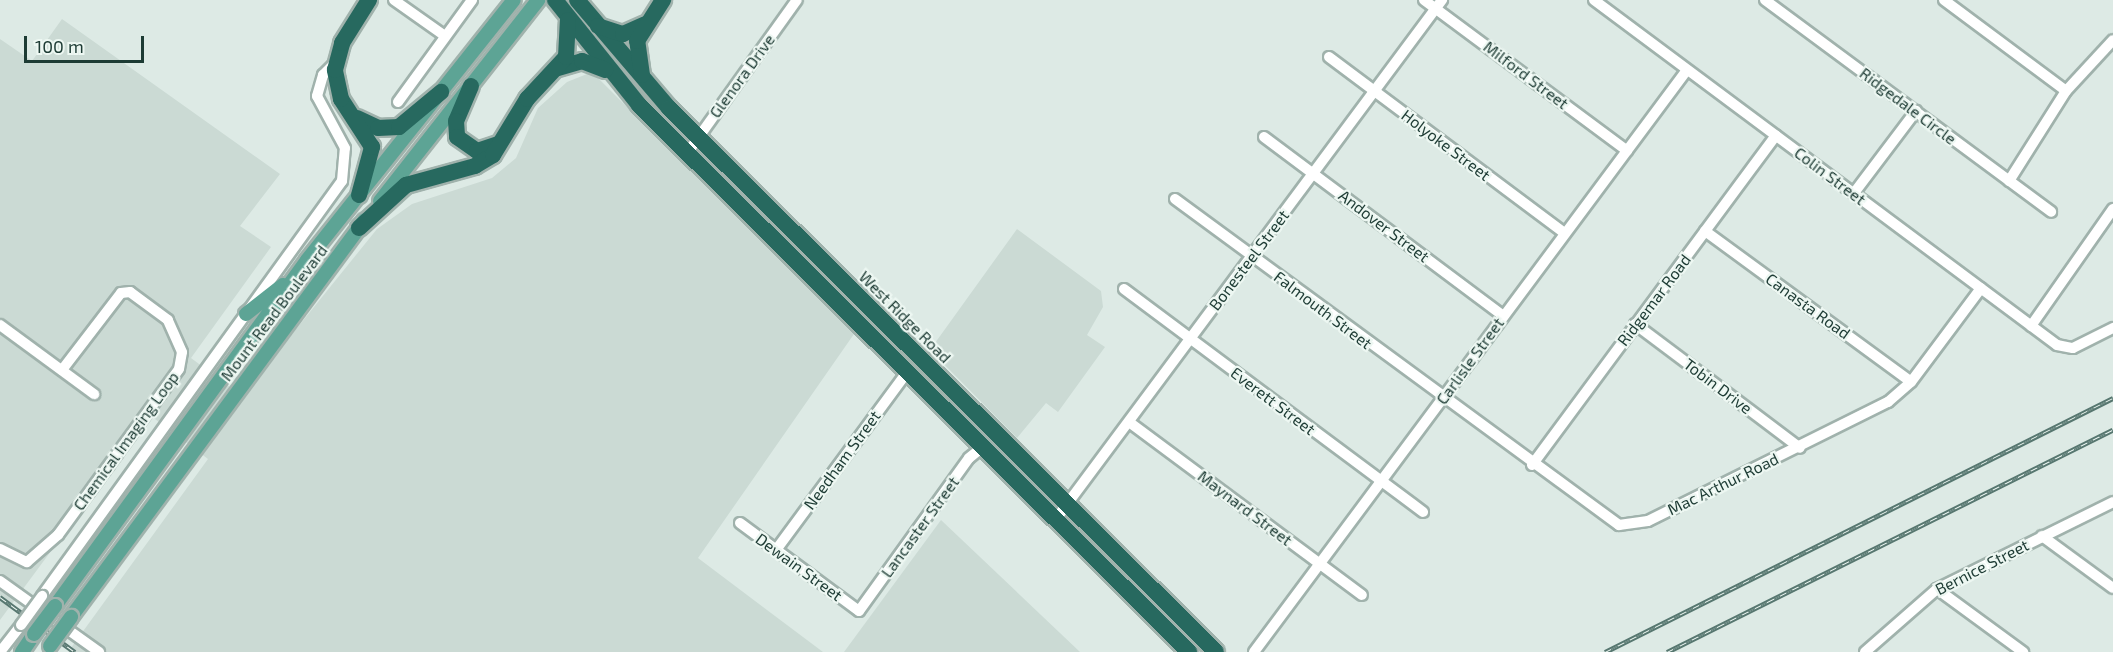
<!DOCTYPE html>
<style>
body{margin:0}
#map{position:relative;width:2113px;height:652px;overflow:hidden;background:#ddeae5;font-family:"Exo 2",sans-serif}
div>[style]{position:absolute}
.built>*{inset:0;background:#cbdad4}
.roads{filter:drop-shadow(2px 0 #a0b2ac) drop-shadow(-2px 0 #a0b2ac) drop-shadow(0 2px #a0b2ac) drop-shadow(0 -2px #a0b2ac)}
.minor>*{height:10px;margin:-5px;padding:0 5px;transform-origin:5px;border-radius:5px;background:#fff}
.major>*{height:14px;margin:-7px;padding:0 7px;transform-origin:7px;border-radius:7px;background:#5da495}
.highway>*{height:16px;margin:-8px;padding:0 8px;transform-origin:8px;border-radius:8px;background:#27695f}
.rail>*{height:4.5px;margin-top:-2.25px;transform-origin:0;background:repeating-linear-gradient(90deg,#edf7f2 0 7px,#577770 0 14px);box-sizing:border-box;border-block:2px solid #577770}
.bridges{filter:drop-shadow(2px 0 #a0b2ac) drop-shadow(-2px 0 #a0b2ac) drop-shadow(0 2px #a0b2ac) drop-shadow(0 -2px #a0b2ac)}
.minor-bridge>*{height:10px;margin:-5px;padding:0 5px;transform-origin:5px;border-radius:5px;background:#fff}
.major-bridge>*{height:14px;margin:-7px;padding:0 7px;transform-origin:7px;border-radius:7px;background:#5da495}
span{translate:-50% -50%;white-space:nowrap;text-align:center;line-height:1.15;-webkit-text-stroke:4.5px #edf7f2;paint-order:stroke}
.street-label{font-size:16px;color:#1d3b34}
.scale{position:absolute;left:24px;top:36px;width:120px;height:27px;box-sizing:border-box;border:3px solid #1d3b34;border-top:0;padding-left:8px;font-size:18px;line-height:21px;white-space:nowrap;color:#1d3b34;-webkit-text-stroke:4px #edf7f2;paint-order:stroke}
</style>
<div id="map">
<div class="built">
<div style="clip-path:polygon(62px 19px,280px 174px,240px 226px,271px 247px,191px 358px,242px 396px,377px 229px,412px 204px,492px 178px,516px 158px,538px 108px,567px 82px,592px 72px,854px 334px,698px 558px,823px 652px,68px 652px,208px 459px,151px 416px,0 620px,0 39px,32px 61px)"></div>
<div style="clip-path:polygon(1017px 229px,1101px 291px,1103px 307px,1087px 335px,1105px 347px,1058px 412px,1046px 403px,1017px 438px,930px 350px)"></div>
<div style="clip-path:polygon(941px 520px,1080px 652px,844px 652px)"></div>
</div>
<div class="roads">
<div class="minor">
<div style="left:394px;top:0;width:62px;rotate:35.2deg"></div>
<div style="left:1424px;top:0;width:253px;rotate:36.6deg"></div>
<div style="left:1594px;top:0;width:577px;rotate:36.69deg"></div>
<div style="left:2057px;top:345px;width:16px;rotate:11deg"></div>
<div style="left:2073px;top:348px;width:45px;rotate:-26.6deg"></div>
<div style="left:1765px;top:0;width:356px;rotate:36.5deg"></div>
<div style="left:1944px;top:0;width:152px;rotate:36.7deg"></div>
<div style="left:1329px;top:57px;width:294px;rotate:36.8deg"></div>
<div style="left:398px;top:102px;width:126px;rotate:-54deg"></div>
<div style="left:1264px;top:137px;width:299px;rotate:36.8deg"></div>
<div style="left:688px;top:152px;width:187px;rotate:-54.4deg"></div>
<div style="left:2009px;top:181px;width:107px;rotate:-57.7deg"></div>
<div style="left:2066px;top:91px;width:69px;rotate:-47.3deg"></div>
<div style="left:1854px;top:193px;width:103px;rotate:-52.9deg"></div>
<div style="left:1175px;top:199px;width:551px;rotate:36.29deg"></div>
<div style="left:1619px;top:525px;width:29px;rotate:-8deg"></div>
<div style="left:1648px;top:521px;width:268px;rotate:-26.4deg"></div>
<div style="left:1888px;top:402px;width:30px;rotate:-41deg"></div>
<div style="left:1911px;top:382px;width:117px;rotate:-53.3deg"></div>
<div style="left:1705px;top:231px;width:255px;rotate:36.2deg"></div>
<div style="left:1124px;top:289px;width:373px;rotate:36.7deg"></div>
<div style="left:1635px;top:324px;width:206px;rotate:36.9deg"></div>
<div style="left:0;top:325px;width:117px;rotate:36.3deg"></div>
<div style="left:2031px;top:326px;width:143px;rotate:-55deg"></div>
<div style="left:1129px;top:422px;width:290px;rotate:36.6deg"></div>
<div style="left:1532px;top:465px;width:410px;rotate:-53.5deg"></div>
<div style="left:1056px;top:519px;width:647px;rotate:-53.36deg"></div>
<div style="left:740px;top:523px;width:148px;rotate:36.5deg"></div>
<div style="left:859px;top:611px;width:188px;rotate:-54.3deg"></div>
<div style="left:969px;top:458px;width:19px;rotate:-39deg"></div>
<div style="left:2042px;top:536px;width:88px;rotate:36.2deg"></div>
<div style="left:0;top:549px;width:30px;rotate:26deg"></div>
<div style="left:27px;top:562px;width:41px;rotate:-41.1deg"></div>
<div style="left:58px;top:535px;width:205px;rotate:-53.9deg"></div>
<div style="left:179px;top:369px;width:17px;rotate:-80deg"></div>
<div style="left:182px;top:352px;width:35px;rotate:-114deg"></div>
<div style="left:168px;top:320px;width:47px;rotate:-143.6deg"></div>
<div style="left:130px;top:292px;width:9px;rotate:174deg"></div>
<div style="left:121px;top:293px;width:97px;rotate:127.5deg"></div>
<div style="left:776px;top:550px;width:222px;rotate:-53.6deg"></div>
<div style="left:0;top:581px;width:122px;rotate:35.6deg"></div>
<div style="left:1937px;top:589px;width:107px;rotate:36.2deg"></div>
<div style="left:42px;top:596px;width:512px;rotate:-54.14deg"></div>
<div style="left:342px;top:181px;width:33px;rotate:-85deg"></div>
<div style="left:345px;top:148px;width:59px;rotate:-118.3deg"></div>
<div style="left:317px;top:96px;width:22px;rotate:-74deg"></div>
<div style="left:323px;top:75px;width:17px;rotate:-45deg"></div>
<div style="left:0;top:652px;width:34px;rotate:-52deg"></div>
<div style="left:1254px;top:652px;width:725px;rotate:-53.35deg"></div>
<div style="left:1865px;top:652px;width:96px;rotate:-41.2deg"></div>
<div style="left:1937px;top:589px;width:196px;rotate:-26.3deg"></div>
</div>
<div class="major">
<div style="left:380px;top:201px;width:256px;rotate:-51.8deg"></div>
<div style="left:246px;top:314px;width:47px;rotate:-38.1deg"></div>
<div style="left:55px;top:606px;width:428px;rotate:-53.9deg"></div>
<div style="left:307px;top:260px;width:332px;rotate:-51.5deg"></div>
<div style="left:71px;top:617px;width:493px;rotate:-53.5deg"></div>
<div style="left:22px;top:652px;width:22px;rotate:-56deg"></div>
</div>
<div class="highway">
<div style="left:555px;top:0;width:134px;rotate:51.3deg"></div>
<div style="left:639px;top:105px;width:776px;rotate:44.84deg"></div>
<div style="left:577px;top:0;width:142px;rotate:49.6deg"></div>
<div style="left:669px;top:108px;width:771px;rotate:44.84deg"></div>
<div style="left:598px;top:26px;width:26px;rotate:18deg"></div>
<div style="left:623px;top:34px;width:24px;rotate:-24deg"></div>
<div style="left:558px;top:68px;width:25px;rotate:-16deg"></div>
<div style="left:582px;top:61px;width:25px;rotate:21deg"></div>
<div style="left:642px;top:75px;width:34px;rotate:-98deg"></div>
<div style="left:637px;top:41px;width:49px;rotate:-57.6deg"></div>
<div style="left:471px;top:86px;width:38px;rotate:113deg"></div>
<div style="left:456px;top:121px;width:16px;rotate:86deg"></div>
<div style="left:457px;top:137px;width:24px;rotate:35deg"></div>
<div style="left:477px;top:151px;width:22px;rotate:-18deg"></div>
<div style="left:357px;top:118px;width:23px;rotate:25deg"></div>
<div style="left:378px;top:128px;width:21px;rotate:-3deg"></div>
<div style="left:399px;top:127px;width:55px;rotate:-39.8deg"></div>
<div style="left:359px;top:195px;width:50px;rotate:-74.8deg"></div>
<div style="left:372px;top:147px;width:57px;rotate:-122.9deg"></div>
<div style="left:341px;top:99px;width:30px;rotate:-102deg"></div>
<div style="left:335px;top:70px;width:28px;rotate:-75deg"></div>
<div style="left:342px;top:43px;width:51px;rotate:-57.9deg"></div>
<div style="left:359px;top:228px;width:64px;rotate:-42.5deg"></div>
<div style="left:406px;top:185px;width:72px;rotate:-15.4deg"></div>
<div style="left:475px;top:166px;width:21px;rotate:-31deg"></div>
<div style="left:493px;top:155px;width:66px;rotate:-58.7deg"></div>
<div style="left:527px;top:99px;width:57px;rotate:-47.1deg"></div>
<div style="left:566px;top:57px;width:37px;rotate:-87deg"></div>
</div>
</div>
<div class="rail">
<div style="left:0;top:597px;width:93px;rotate:36.3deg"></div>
<div style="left:1605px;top:652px;width:568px;rotate:-26.57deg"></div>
<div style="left:1667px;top:652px;width:498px;rotate:-26.5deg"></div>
</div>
<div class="bridges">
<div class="minor-bridge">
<div style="left:21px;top:625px;width:36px;rotate:-54deg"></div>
</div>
<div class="major-bridge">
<div style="left:34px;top:634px;width:35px;rotate:-53deg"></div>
<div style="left:50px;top:646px;width:36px;rotate:-54deg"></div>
</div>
</div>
<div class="street-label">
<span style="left:1526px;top:75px;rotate:37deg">Milford Street</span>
<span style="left:742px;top:76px;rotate:-54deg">Glenora Drive</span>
<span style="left:1908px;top:106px;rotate:37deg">Ridgedale Circle</span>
<span style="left:1446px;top:145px;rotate:37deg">Holyoke Street</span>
<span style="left:1830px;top:176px;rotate:37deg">Colin Street</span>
<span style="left:1384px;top:226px;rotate:37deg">Andover Street</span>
<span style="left:1249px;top:260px;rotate:-53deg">Bonesteel Street</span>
<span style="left:1654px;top:300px;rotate:-53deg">Ridgemar Road</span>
<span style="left:1808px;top:306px;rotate:36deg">Canasta Road</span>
<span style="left:1323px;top:310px;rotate:37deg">Falmouth Street</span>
<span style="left:274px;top:313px;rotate:-53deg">Mount Read Boulevard</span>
<span style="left:905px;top:317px;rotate:45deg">West Ridge Road</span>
<span style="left:1470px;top:361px;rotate:-54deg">Carlisle Street</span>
<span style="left:1718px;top:386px;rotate:37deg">Tobin Drive</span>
<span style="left:1273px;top:401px;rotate:37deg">Everett Street</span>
<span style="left:126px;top:441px;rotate:-54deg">Chemical Imaging Loop</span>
<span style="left:842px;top:460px;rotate:-54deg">Needham Street</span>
<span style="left:1723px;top:484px;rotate:-26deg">Mac Arthur Road</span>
<span style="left:1245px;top:508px;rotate:37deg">Maynard Street</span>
<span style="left:920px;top:527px;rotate:-54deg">Lancaster Street</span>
<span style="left:799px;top:567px;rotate:36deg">Dewain Street</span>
<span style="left:1982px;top:567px;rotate:-27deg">Bernice Street</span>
</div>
<div class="scale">100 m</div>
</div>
